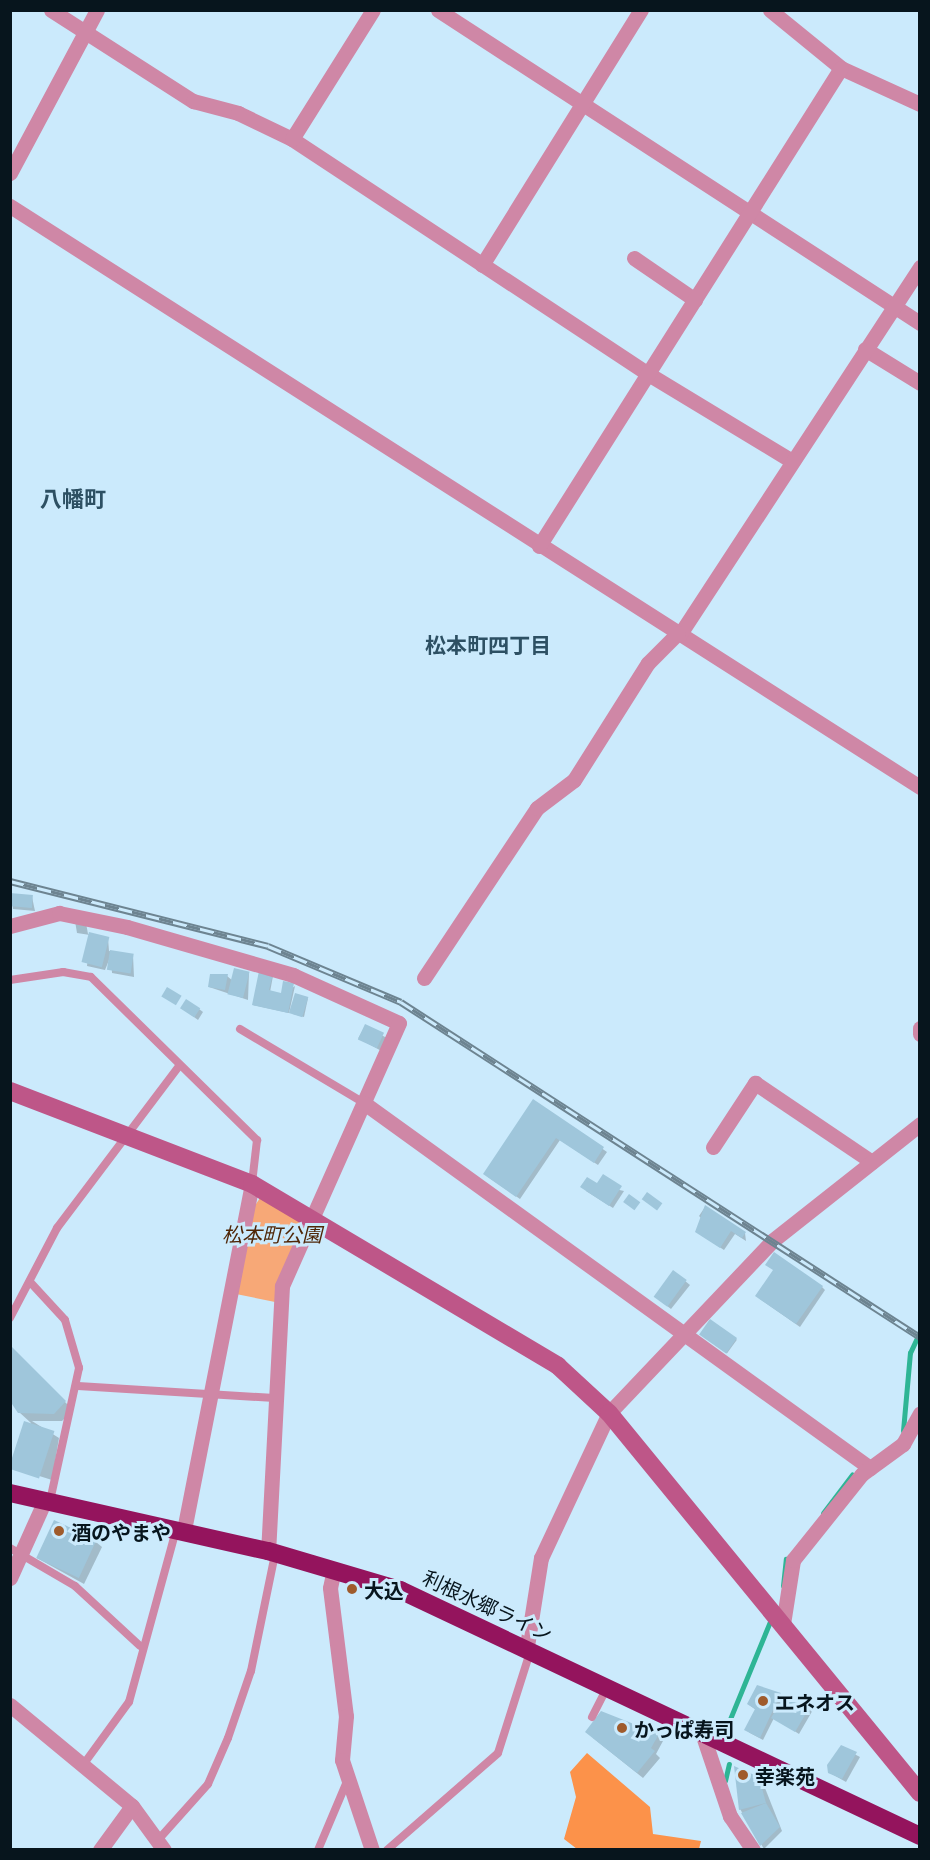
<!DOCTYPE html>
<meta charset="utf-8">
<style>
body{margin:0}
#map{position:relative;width:930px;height:1860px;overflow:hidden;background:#cbeafc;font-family:Georgia,"Noto Sans JP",serif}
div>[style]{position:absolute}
.green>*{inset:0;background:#f7a877}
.forest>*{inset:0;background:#fc924a}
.shadow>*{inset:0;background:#0003;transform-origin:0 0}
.stream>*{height:4.5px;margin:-2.25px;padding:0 2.25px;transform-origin:2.25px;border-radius:2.25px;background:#2eb595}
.building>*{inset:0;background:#9fc6db;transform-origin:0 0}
.lane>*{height:8px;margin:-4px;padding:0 4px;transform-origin:4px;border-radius:4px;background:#cf87a6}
.street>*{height:15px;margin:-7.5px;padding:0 7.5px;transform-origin:7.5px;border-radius:7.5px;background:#cf87a6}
.secondary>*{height:18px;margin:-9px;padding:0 9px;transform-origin:9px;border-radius:9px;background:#be5688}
.highway>*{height:18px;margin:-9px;padding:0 9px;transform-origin:9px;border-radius:9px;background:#94145d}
.rail>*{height:7px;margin-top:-3.5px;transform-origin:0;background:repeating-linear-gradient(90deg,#cbeafc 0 14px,#6d8491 0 28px);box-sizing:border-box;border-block:2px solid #6d8491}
.dots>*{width:16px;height:16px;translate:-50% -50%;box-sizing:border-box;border:3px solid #cbeafc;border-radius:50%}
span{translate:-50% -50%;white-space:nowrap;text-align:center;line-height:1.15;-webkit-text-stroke:6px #cbeafc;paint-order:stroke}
.park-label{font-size:20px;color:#4f2607;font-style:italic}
.poi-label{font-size:20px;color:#07151d;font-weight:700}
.left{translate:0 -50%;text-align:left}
.street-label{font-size:20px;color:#07151d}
.neighbourhood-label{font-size:21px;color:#2d5063;font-weight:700}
.quarter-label{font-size:22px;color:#2d5063;font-weight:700}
.frame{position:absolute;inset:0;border:12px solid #07151d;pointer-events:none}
</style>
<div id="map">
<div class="green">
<div style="clip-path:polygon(260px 1198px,304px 1222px,275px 1302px,236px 1294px,250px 1213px)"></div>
</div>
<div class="forest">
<div style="clip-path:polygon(587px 1753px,650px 1807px,653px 1834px,701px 1841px,699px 1849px,577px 1849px,564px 1839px,576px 1797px,570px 1772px)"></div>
</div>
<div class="shadow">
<div style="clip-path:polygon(11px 894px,32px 897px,35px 911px,13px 909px)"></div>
<div style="clip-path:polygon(75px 921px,86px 923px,88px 934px,108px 938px,109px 951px,133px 955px,134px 977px,112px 973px,111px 955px,105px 970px,87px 966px,90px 935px,77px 933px)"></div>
<div style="clip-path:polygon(249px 973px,248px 1000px,209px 987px,227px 976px,233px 981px)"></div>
<div style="clip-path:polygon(260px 973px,273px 976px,270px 992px,282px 995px,295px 986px,289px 1013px,253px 1005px)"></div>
<div style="clip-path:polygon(308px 998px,304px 1017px,293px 1014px,292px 1013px)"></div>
<div style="clip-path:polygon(182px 1008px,199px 1009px,203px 1012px,198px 1020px)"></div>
<div style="left:365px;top:1026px;width:25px;height:14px;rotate:29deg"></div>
<div style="clip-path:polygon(534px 1101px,607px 1152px,598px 1165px,560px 1140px,520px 1199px,488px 1177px)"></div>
<div style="clip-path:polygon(597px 1185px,624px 1191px,613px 1208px,586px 1191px)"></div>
<div style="clip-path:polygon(705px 1207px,745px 1233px,746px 1241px,735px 1234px,724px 1250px,701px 1235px,704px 1221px,699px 1216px)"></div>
<div style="clip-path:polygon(674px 1272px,690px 1285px,671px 1309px,658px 1299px)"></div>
<div style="clip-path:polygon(822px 1287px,825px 1290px,800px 1327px,760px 1299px)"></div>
<div style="left:711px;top:1321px;width:32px;height:17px;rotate:36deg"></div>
<div style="clip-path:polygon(10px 1347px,73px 1410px,62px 1421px,32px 1421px,59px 1438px,52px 1480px,17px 1469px,31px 1423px,19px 1412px)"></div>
<div style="clip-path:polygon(96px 1542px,102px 1547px,84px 1584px,37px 1558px)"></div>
<div style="clip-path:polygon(780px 1694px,814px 1708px,799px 1734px,774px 1718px,763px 1740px,750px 1733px,746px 1730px,756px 1710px,748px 1704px)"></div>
<div style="clip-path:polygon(658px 1736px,663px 1741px,656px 1754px,660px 1758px,643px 1778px,593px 1738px)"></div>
<div style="clip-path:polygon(841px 1747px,860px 1757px,846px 1782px,830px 1773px)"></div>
<div style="clip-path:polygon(736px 1769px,763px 1783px,782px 1831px,764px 1849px,740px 1809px)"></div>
</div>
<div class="stream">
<div style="left:903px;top:1431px;width:78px;rotate:-84.9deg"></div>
<div style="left:910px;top:1353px;width:23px;rotate:-65deg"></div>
<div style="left:823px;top:1513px;width:48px;rotate:-52.7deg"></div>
<div style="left:783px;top:1586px;width:27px;rotate:-84deg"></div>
<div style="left:728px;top:1724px;width:113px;rotate:-67.7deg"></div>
<div style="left:725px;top:1781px;width:17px;rotate:-77deg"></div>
</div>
<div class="building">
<div style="left:10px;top:893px;width:23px;height:13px;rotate:5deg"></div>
<div style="left:89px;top:932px;width:21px;height:31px;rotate:14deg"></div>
<div style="left:110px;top:950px;width:24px;height:20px;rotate:9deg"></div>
<div style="left:234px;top:968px;width:16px;height:27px;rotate:14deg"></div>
<div style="clip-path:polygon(259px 971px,273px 974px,269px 990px,281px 993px,283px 981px,294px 983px,288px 1013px,252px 1005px)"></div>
<div style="clip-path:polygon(210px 974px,228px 974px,225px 990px,208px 987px)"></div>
<div style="left:167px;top:987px;width:17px;height:11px;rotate:31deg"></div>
<div style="left:295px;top:993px;width:14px;height:21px;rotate:17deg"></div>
<div style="left:186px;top:999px;width:17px;height:11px;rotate:33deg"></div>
<div style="left:365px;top:1024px;width:21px;height:17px;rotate:25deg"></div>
<div style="clip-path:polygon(533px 1099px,604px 1147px,594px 1163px,556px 1138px,516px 1197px,483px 1174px)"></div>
<div style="clip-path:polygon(603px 1174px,622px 1186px,609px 1206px,580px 1187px,587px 1177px,597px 1183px)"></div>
<div style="left:647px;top:1192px;width:19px;height:9px;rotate:36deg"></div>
<div style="left:629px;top:1194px;width:14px;height:10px;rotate:36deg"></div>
<div style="clip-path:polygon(705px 1205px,746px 1232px,742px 1238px,731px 1231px,720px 1248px,695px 1232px)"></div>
<div style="clip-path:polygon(774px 1252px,823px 1286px,796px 1324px,755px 1296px,773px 1270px,765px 1265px)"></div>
<div style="left:673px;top:1270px;width:17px;height:33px;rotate:36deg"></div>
<div style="left:710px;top:1319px;width:33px;height:19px;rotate:35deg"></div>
<div style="clip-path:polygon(10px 1345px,66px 1401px,54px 1414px,18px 1413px,10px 1401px)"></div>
<div style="left:24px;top:1421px;width:32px;height:50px;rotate:18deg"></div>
<div style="left:54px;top:1520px;width:47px;height:42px;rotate:25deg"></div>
<div style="clip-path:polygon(757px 1685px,781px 1693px,760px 1738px,744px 1730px,755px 1709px,747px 1704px)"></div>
<div style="clip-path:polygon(785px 1695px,812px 1703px,795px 1732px,771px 1718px)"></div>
<div style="clip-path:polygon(601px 1711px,659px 1734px,651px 1748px,655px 1751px,637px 1773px,585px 1732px)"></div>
<div style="clip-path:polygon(841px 1745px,857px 1752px,842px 1779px,828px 1773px,827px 1765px)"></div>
<div style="clip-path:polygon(734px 1766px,759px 1777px,766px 1803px,739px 1810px)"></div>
<div style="clip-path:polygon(766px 1803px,780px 1827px,760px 1846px,741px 1813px)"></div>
</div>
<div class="lane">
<div style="left:10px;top:980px;width:54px;rotate:-8.6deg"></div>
<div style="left:63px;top:972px;width:28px;rotate:10deg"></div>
<div style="left:91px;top:977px;width:233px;rotate:44.5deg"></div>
<div style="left:257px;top:1140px;width:43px;rotate:96.6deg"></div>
<div style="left:240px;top:1029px;width:144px;rotate:30.8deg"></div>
<div style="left:31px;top:1283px;width:50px;rotate:47.4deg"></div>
<div style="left:65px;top:1320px;width:50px;rotate:73.7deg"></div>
<div style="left:79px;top:1368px;width:136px;rotate:102.3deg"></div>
<div style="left:10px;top:1318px;width:102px;rotate:-62.4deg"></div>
<div style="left:57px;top:1228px;width:203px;rotate:-53deg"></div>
<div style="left:78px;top:1386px;width:197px;rotate:3.5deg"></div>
<div style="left:10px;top:1548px;width:75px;rotate:30.3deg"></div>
<div style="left:75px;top:1586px;width:88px;rotate:42.7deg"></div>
<div style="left:592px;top:1717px;width:34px;rotate:-63deg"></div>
<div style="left:83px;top:1765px;width:78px;rotate:-53.9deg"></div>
<div style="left:129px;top:1702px;width:178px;rotate:-74.7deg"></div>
<div style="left:158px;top:1840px;width:75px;rotate:-48.2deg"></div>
<div style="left:208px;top:1784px;width:50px;rotate:-66.5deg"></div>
<div style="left:228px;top:1738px;width:71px;rotate:-71.1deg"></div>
<div style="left:251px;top:1671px;width:119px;rotate:-78.4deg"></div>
<div style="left:318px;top:1850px;width:77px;rotate:-67.1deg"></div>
<div style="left:387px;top:1850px;width:147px;rotate:-41.1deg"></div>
<div style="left:498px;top:1753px;width:106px;rotate:-72.4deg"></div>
</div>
<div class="street">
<div style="left:51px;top:10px;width:169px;rotate:32.7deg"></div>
<div style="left:193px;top:101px;width:47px;rotate:14.9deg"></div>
<div style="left:238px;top:113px;width:60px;rotate:25.7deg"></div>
<div style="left:292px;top:139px;width:429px;rotate:33.4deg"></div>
<div style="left:650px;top:375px;width:166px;rotate:31.2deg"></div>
<div style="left:438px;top:10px;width:575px;rotate:33deg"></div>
<div style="left:770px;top:10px;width:92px;rotate:39.2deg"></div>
<div style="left:841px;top:68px;width:87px;rotate:24.5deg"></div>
<div style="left:292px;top:139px;width:152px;rotate:-57.9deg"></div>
<div style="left:10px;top:173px;width:185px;rotate:-61.9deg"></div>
<div style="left:10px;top:206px;width:1080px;rotate:32.56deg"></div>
<div style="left:634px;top:258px;width:74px;rotate:34.5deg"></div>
<div style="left:482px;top:265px;width:301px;rotate:-58.1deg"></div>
<div style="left:865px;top:349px;width:65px;rotate:31.7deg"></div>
<div style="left:539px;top:546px;width:565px;rotate:-57.72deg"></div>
<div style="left:680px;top:634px;width:439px;rotate:-56.8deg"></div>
<div style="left:10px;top:926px;width:51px;rotate:-14.9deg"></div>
<div style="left:59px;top:913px;width:69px;rotate:11.6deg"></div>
<div style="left:127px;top:927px;width:173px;rotate:16.1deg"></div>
<div style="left:293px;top:975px;width:116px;rotate:24.4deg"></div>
<div style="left:399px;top:1023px;width:288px;rotate:114deg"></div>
<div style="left:282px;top:1286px;width:265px;rotate:93deg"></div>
<div style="left:424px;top:978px;width:204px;rotate:-56.4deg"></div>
<div style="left:537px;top:808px;width:46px;rotate:-37.1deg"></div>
<div style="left:574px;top:780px;width:138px;rotate:-57.7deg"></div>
<div style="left:648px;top:663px;width:42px;rotate:-45deg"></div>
<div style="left:920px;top:1028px;width:6px;rotate:90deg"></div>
<div style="left:364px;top:1103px;width:624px;rotate:35.8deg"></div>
<div style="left:713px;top:1147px;width:77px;rotate:-56.7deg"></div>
<div style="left:755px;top:1083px;width:141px;rotate:34deg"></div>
<div style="left:184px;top:1530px;width:353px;rotate:-78.9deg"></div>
<div style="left:334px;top:1569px;width:19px;rotate:102deg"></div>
<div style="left:330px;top:1588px;width:129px;rotate:82.9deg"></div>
<div style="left:346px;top:1716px;width:44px;rotate:95.2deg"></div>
<div style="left:342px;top:1760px;width:95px;rotate:71.6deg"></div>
<div style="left:10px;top:1578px;width:85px;rotate:-65.8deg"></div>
<div style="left:783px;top:1624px;width:65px;rotate:-81.1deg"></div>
<div style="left:793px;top:1560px;width:110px;rotate:-51.3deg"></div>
<div style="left:862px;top:1474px;width:51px;rotate:-36.2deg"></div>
<div style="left:903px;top:1444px;width:35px;rotate:-61deg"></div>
<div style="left:527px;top:1646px;width:89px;rotate:-81deg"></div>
<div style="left:541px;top:1558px;width:160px;rotate:-64.9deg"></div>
<div style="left:609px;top:1413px;width:237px;rotate:-46.5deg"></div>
<div style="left:772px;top:1241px;width:189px;rotate:-38.3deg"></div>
<div style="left:10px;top:1705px;width:158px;rotate:39.6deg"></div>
<div style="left:132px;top:1806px;width:54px;rotate:54deg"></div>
<div style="left:702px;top:1733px;width:88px;rotate:71.4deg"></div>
<div style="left:730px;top:1816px;width:41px;rotate:55.9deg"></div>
<div style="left:100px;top:1850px;width:54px;rotate:-54deg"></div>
</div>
<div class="secondary">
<div style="left:10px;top:1091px;width:259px;rotate:21deg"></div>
<div style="left:252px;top:1184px;width:356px;rotate:30.7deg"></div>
<div style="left:558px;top:1366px;width:69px;rotate:42.7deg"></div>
<div style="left:609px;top:1413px;width:491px;rotate:50.7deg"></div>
</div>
<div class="highway">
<div style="left:10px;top:1493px;width:264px;rotate:12.7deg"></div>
<div style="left:268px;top:1551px;width:138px;rotate:16.5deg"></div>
<div style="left:400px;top:1590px;width:575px;rotate:25.32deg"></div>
</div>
<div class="rail">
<div style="left:10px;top:881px;width:266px;rotate:14.1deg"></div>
<div style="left:268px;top:946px;width:144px;rotate:22.8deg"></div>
<div style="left:401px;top:1002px;width:618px;rotate:32.84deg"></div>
</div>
<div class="dots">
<div style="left:59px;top:1531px;background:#9f5b2c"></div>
<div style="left:352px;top:1589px;background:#9f5b2c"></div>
<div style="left:763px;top:1701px;background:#9f5b2c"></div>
<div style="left:622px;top:1728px;background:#9f5b2c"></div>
<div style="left:743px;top:1775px;background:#9f5b2c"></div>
</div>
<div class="park-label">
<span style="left:272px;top:1233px">松本町公園</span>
</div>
<div class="poi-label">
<span class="left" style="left:71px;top:1531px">酒のやまや</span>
<span class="left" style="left:364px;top:1589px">大込</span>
<span class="left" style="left:775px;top:1701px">エネオス</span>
<span class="left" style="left:634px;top:1728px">かっぱ寿司</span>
<span class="left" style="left:755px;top:1775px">幸楽苑</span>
</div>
<div class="street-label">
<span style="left:488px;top:1605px;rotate:25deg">利根水郷ライン</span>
</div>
<div class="neighbourhood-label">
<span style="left:488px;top:644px">松本町四丁目</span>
</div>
<div class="quarter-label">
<span style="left:73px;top:498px">八幡町</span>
</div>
<div class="frame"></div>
</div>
